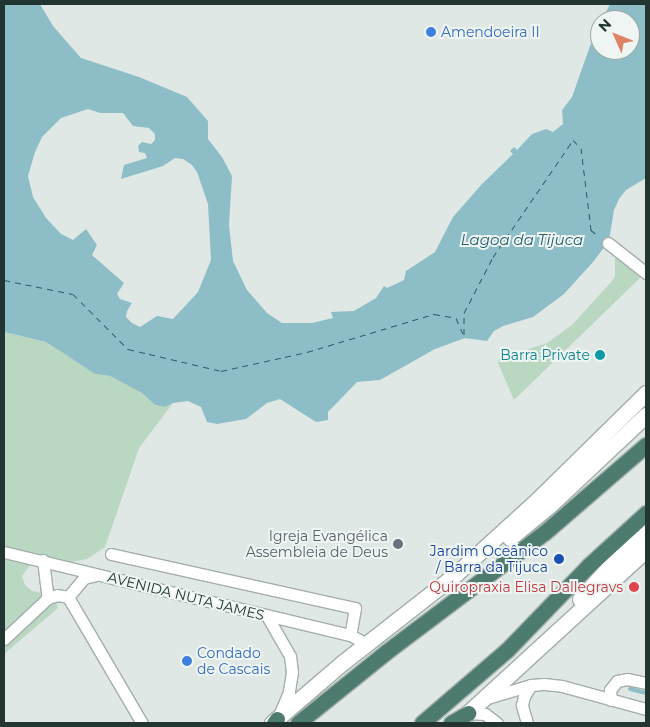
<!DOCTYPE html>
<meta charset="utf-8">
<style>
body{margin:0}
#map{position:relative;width:650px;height:727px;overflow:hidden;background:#dfe8e4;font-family:Montserrat,sans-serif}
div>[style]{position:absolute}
.green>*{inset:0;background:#bad7c1}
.water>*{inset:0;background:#8dbec7}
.stream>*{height:4px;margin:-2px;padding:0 2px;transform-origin:2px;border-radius:2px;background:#8dbec7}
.ferry>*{height:1px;margin-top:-0.5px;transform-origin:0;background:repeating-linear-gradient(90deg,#245e69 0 6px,transparent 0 11px)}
.roads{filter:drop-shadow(1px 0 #a3afaa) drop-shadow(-1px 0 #a3afaa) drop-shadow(0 1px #a3afaa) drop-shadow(0 -1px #a3afaa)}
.minor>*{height:11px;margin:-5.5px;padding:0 5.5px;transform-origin:5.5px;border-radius:5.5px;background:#fff}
.secondary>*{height:15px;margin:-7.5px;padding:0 7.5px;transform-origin:7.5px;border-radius:7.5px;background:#fff}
.trunk>*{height:15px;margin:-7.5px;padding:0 7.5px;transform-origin:7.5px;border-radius:7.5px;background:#4e7b70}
.dots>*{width:14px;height:14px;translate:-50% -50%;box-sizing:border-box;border:2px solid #eef5f2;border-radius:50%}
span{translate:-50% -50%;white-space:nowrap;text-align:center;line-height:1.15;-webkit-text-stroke:4px #eef5f2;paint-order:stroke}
.shop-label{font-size:14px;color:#366cbe}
.left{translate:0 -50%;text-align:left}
.culture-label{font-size:14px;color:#0d838f}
.right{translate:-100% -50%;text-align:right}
.worship-label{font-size:14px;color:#5b616d}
.transit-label{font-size:14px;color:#164399}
.health-label{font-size:14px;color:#be3a42}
.street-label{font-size:14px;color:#223530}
.water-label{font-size:15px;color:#245e69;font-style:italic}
.frame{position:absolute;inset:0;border:5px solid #223530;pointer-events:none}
.north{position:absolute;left:590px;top:10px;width:50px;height:50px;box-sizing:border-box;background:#eef5f2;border:1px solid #9ca8a4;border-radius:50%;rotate:314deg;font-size:14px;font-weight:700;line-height:20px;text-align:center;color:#223530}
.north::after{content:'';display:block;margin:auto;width:18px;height:22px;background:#df8265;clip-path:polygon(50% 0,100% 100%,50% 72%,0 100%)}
</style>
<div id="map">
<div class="green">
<div style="clip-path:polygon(617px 256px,642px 276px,514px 400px,498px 363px,499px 359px,547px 343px,572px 325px,612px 281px,615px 276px,615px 259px)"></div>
<div style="clip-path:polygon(4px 332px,46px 342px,95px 374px,110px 376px,142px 393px,155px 405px,165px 407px,173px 403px,139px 448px,105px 547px,87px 559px,71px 562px,48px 558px,30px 565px,22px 576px,25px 585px,32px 591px,54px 595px,58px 608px,4px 654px)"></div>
</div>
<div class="water">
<div style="clip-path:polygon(evenodd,4px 4px,40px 4px,53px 26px,81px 58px,139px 77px,187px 97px,208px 121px,208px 139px,222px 157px,232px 176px,229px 225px,233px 261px,247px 290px,267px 313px,282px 323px,312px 323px,333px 318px,331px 312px,354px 311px,376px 298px,384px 286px,387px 288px,404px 280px,406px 271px,435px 252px,453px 217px,482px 184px,513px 154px,510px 151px,514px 147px,517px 150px,532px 134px,546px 129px,553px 132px,563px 124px,562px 110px,572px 97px,590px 46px,600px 27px,600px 50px,630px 50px,630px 20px,602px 20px,610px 4px,646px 4px,646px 178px,626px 190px,619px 199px,614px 210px,609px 241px,593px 262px,564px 294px,533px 317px,503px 326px,494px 331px,487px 341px,465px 338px,435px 349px,380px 380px,357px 382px,328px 412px,328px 420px,316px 422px,280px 399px,267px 403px,246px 419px,217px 424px,207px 422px,201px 407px,188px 401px,173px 403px,165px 407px,155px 405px,142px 393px,110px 376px,95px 374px,46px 342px,4px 332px,4px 4px,88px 109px,100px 113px,123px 113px,133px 126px,149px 128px,155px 134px,155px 140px,151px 144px,142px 142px,138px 146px,139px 152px,145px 153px,147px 158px,124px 165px,121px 179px,163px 166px,175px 158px,183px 159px,192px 165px,197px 172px,208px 204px,211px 260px,198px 292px,173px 319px,157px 316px,140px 327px,132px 323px,126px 317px,127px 311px,132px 303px,120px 299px,117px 294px,124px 283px,92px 255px,97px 245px,86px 229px,73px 240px,61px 234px,46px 218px,33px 197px,28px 176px,35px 152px,42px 137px,61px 118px,88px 109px)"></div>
</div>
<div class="stream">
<div style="left:630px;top:689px;width:16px;rotate:14deg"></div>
</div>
<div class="ferry">
<div style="left:4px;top:280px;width:70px;rotate:11.5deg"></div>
<div style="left:73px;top:294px;width:78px;rotate:45deg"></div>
<div style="left:128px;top:349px;width:96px;rotate:13.3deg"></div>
<div style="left:221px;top:371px;width:88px;rotate:-12.5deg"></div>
<div style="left:307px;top:352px;width:133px;rotate:-16.7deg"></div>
<div style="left:434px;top:314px;width:22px;rotate:10deg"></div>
<div style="left:456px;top:318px;width:22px;rotate:66deg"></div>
<div style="left:464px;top:335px;width:22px;rotate:-90deg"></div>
<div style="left:464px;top:313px;width:63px;rotate:-62.6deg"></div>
<div style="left:493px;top:257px;width:142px;rotate:-55.6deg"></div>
<div style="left:573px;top:140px;width:11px;rotate:45deg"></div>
<div style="left:581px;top:148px;width:83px;rotate:83deg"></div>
<div style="left:591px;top:230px;width:8px;rotate:40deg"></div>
</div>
<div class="roads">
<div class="minor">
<div style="left:608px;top:243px;width:48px;rotate:38.3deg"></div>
<div style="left:4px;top:552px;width:356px;rotate:13.5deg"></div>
<div style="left:350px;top:635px;width:19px;rotate:28deg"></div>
<div style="left:111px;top:554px;width:250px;rotate:12.5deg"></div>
<div style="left:355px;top:608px;width:27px;rotate:100deg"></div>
<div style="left:43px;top:560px;width:38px;rotate:83deg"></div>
<div style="left:68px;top:597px;width:25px;rotate:-50deg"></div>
<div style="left:84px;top:578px;width:12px;rotate:-14deg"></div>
<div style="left:267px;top:616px;width:46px;rotate:60.1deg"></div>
<div style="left:290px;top:656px;width:16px;rotate:83deg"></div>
<div style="left:292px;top:672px;width:20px;rotate:99deg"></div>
<div style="left:289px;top:692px;width:25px;rotate:113deg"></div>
<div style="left:4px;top:639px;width:60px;rotate:-43deg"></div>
<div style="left:48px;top:598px;width:9px;rotate:-18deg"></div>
<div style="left:57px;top:595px;width:11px;rotate:10deg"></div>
<div style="left:68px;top:597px;width:146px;rotate:59.6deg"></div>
<div style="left:484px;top:699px;width:49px;rotate:-16.6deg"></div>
<div style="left:531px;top:685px;width:13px;rotate:-4deg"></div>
<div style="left:544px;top:684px;width:18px;rotate:6deg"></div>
<div style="left:562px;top:686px;width:87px;rotate:15.3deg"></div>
<div style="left:611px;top:700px;width:10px;rotate:-96deg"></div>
<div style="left:610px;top:690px;width:11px;rotate:-52deg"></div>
<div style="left:617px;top:681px;width:10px;rotate:-11deg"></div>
<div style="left:627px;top:679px;width:19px;rotate:12deg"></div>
<div style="left:468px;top:713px;width:17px;rotate:3deg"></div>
<div style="left:485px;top:714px;width:15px;rotate:37deg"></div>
<div style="left:527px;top:723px;width:19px;rotate:-106deg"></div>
<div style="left:522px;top:705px;width:9px;rotate:-77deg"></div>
<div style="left:524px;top:696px;width:13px;rotate:-58deg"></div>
</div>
<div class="secondary">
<div style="left:510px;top:538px;width:50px;rotate:-39.4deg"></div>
<div style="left:549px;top:506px;width:133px;rotate:-43.2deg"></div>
<div style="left:580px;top:599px;width:43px;rotate:-47.8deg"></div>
<div style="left:609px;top:567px;width:52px;rotate:-44.2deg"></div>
<div style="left:458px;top:722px;width:255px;rotate:-42.5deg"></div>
<div style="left:272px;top:723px;width:92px;rotate:-40.6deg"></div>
<div style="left:342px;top:663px;width:146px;rotate:-38deg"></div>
<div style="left:457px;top:573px;width:108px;rotate:-42.4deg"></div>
<div style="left:537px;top:500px;width:153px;rotate:-44.5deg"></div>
</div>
<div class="trunk">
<div style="left:274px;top:723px;width:5px;rotate:-53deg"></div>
<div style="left:298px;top:723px;width:113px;rotate:-38.9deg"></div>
<div style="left:386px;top:652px;width:198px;rotate:-37deg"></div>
<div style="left:544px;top:533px;width:135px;rotate:-40.8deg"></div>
<div style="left:422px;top:723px;width:112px;rotate:-40.7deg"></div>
<div style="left:507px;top:650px;width:117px;rotate:-46deg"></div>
<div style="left:588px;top:566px;width:79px;rotate:-42.4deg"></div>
<div style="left:451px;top:723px;width:20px;rotate:-30deg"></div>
</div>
</div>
<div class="dots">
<div style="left:431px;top:32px;background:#3f7fe0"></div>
<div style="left:600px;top:355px;background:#0f9aa8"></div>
<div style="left:398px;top:544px;background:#6b7280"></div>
<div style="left:559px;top:559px;background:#1a4fb4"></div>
<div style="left:634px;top:587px;background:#e0444e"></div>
<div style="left:187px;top:661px;background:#3f7fe0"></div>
</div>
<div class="shop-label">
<span class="left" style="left:441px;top:32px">Amendoeira II</span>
<span class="left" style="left:197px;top:661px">Condado<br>de Cascais</span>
</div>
<div class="culture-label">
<span class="right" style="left:590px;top:355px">Barra Private</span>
</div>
<div class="worship-label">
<span class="right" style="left:388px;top:544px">Igreja Evangélica<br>Assembleia de Deus</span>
</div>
<div class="transit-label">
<span class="right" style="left:548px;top:559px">Jardim Oceânico<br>/ Barra da Tijuca</span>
</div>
<div class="health-label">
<span class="right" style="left:623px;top:587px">Quiropraxia Elisa Dallegravs</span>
</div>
<div class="street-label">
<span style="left:186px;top:596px;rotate:14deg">AVENIDA NUTA JAMES</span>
</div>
<div class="water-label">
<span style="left:522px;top:240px">Lagoa da Tijuca</span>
</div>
<div class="frame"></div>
<div class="north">N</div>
</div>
